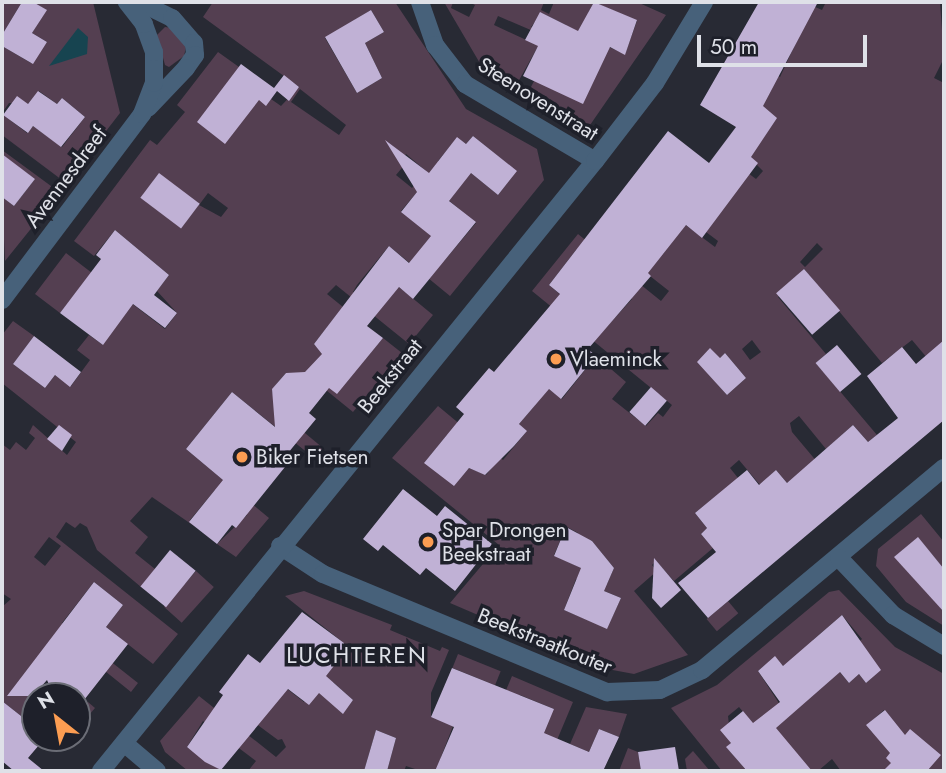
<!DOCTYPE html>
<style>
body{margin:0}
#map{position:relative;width:946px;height:773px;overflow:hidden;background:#282a34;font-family:Jost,sans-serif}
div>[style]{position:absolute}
.green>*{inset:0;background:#543f51;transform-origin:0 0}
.water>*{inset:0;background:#174450}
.building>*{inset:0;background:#c0b1d5;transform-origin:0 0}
.minor>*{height:18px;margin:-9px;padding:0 9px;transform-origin:9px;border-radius:9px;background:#47617a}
.tertiary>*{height:18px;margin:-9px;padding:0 9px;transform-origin:9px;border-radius:9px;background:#47617a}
.dots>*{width:19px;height:19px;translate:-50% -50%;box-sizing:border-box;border:4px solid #1e202a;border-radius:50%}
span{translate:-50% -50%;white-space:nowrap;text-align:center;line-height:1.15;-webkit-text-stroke:7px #1e202a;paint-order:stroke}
.street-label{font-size:21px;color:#dfe1e8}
.poi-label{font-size:21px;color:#dfe1e8}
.left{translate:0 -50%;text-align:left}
.neighbourhood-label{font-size:23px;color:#dfe1e8;letter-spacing:2px}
.frame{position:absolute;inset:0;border:4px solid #dfe1e8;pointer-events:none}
.north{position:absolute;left:21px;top:682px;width:70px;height:70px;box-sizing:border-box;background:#1e202a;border:2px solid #6b6d76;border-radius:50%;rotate:329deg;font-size:19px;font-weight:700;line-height:28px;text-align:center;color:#dfe1e8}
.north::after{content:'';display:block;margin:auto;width:24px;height:32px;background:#fc9d52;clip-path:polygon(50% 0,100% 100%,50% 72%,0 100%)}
.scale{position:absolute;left:697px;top:35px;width:170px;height:32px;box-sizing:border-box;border:4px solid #dfe1e8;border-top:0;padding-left:9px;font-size:21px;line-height:24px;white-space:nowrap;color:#dfe1e8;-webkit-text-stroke:5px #1e202a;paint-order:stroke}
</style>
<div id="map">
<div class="green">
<div style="clip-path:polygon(2px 2px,22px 2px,2px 35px)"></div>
<div style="clip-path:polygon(33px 2px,93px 2px,120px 113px,66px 183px,2px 135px,2px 114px,27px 133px,33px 126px,62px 147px,85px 117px,62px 98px,57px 104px,39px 91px,28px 104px,9px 103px,2px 113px,2px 46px,31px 63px,47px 42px,32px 33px,46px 10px)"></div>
<div style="clip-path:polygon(evenodd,213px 2px,395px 2px,466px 109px,537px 149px,544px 180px,450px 296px,389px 246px,357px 285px,353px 292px,366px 302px,399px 287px,433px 315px,409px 344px,336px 285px,327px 294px,343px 307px,314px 344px,350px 377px,383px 338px,402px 353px,353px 412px,305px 373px,286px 373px,278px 382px,272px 390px,276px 409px,323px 448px,314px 458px,232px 392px,186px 449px,269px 518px,236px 557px,217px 544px,247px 515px,215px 490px,190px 520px,194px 526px,152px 497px,130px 521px,148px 537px,135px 553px,155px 569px,141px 587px,97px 550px,87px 527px,80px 523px,75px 528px,66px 522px,56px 537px,178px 634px,153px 664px,106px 627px,123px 605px,94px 582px,62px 623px,138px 683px,131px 692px,100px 667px,49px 644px,42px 686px,50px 688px,54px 696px,35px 696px,35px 727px,2px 701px,2px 607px,11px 599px,2px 593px,2px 444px,10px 450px,16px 442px,26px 450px,35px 438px,29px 433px,33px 425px,67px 455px,76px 442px,2px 383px,2px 335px,13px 321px,34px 336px,13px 364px,45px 388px,55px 375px,71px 386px,90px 360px,77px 350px,89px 335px,103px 345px,82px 285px,60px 313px,35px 294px,66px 253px,165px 329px,177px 313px,157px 291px,169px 275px,115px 230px,94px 256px,74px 241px,150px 140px,157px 145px,185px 112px,177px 105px,218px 52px,239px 67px,266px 105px,271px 99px,281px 106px,299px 87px,203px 17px,213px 2px,371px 10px,384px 32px,365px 43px,382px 78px,357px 93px,325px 38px,371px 10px,213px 2px,300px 89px,346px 125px,339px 135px,291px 102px,300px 89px,213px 2px,473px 136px,516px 171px,498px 195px,471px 173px,438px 161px,457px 138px,466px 144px,473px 136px,213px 2px,406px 154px,426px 171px,412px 188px,396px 175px,406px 163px,402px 160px,406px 154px,213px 2px,418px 191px,441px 194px,476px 223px,444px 261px,424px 245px,433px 234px,401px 211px,418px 191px,213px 2px,208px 193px,228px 208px,221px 217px,199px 205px,208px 193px,213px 2px,49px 537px,61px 546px,45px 566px,34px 557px,49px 537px)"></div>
<div style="clip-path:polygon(evenodd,444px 2px,453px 2px,451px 8px,469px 17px,475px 5px,469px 2px,544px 2px,541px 10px,549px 14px,554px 2px,637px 2px,666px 15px,588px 128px,526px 97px,534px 81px,586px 71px,537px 48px,513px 91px,488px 77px,444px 2px,594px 2px,637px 21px,625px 54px,597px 42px,588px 13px,594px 2px,444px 2px,542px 13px,566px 25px,560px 37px,531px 27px,542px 13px,444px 2px,498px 16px,540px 34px,535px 44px,494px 25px,498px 16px)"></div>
<div style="clip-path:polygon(evenodd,772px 2px,804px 2px,822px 10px,826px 2px,940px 2px,944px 58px,934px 78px,944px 83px,944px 378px,912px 340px,882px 363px,804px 269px,778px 297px,826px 354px,816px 363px,877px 435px,868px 442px,853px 425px,826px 449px,799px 416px,790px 423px,792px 432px,818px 463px,803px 475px,787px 483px,776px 470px,760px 485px,739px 460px,730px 468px,750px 493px,728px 512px,715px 497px,695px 513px,707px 528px,701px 534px,713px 548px,674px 581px,656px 561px,652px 565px,657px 571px,634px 591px,688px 655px,634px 674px,602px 668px,450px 603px,499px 545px,392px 458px,438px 406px,503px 460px,526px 432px,519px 424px,535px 405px,518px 390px,531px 375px,562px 399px,596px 356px,626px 382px,612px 399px,646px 426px,658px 413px,663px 417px,672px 405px,532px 291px,578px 234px,661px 301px,669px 291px,636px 265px,653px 246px,663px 254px,683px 223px,715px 247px,718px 241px,706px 232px,725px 206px,696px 184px,710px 166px,739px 185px,748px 173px,756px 179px,763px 171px,743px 151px,751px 133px,762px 140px,776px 118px,718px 77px,731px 51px,780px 77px,806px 21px,772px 2px,817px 243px,823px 249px,805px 267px,800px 262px,817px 243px,772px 2px,576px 250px,632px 299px,603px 331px,549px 285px,576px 250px,772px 2px,752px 340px,761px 352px,750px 360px,742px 349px,752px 340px,772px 2px,725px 353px,746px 378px,727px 395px,707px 372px,725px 353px,772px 2px,447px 435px,483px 465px,488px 460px,494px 465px,486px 475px,469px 468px,454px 485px,425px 462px,447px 435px,772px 2px,560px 523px,578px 533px,572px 544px,554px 534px,560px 523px,772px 2px,591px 540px,614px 568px,607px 584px,599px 581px,597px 588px,621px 598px,607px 628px,564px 610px,576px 579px,587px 583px,592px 573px,554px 555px,560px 541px,582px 550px,591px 540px)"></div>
<div style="clip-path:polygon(165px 27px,173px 28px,186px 47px,184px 56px,169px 67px,165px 65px,157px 35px)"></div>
<div style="clip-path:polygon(2px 150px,51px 186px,54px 200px,5px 261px,2px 197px,14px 206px,35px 179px,8px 160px,2px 168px)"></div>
<div style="clip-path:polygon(921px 514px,944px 542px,944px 569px,918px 538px,895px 557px,937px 602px,944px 596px,944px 626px,906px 602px,876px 566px,878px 549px)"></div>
<div style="left:196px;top:571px;width:24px;height:48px;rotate:42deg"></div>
<div style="clip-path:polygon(evenodd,839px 590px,895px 647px,944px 674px,944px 771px,841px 771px,832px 759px,818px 771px,760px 771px,779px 755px,739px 707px,728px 716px,731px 743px,727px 748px,747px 771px,722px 771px,671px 708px,717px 685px,829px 592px,839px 590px,842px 615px,862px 639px,852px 648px,880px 670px,866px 683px,859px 674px,849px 683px,813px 640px,842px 615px,839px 590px,775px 657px,783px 666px,788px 717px,758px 671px,775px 657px,839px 590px,884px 710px,890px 717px,872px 732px,867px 725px,884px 710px)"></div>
<div style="clip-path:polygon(evenodd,304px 591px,392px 625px,390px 630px,440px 651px,442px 647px,449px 650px,431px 693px,431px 716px,453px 726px,441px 757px,472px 770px,512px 676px,573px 702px,544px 771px,511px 771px,483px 760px,480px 767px,490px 771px,421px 771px,406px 766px,404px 771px,387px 771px,396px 738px,376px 730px,364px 771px,248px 771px,256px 761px,203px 721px,187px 747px,222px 771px,188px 771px,165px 752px,160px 741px,199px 696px,276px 757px,286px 747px,282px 739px,278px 740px,251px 720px,269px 675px,304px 702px,344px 653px,340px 640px,285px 596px,304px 591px,333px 682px,353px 700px,343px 713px,333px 682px,304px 591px,520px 695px,554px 709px,506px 729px,520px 695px)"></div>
<div style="left:728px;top:601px;width:16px;height:28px;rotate:50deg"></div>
<div style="left:458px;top:654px;width:46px;height:15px;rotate:22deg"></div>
<div style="clip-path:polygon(88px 702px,95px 708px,77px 729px,77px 716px)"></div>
<div style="clip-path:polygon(586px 707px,627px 714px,619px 737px,599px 729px,589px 752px,570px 744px)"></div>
<div style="clip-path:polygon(628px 748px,638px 752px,641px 771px,619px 771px)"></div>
<div style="clip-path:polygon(693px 751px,710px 771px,687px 771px,685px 759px)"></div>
</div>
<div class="water">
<div style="clip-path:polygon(78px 28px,88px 37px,87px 54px,49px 66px)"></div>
</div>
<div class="building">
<div style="clip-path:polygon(22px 2px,33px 2px,47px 10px,32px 33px,47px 42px,33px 64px,2px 46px,2px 35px)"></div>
<div style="clip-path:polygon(594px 2px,637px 20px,625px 55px,610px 47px,583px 104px,523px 76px,538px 46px,525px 40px,540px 12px,578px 31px)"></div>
<div style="clip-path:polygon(759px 2px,818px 2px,763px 106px,777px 118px,751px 157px,758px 163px,702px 238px,686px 225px,648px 273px,651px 276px,588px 349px,596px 356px,561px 399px,549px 389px,519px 424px,527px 431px,514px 446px,485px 475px,469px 468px,454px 486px,424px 463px,464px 414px,456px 407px,489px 368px,494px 372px,560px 294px,549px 285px,668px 131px,709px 163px,736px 127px,700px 105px)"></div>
<div style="clip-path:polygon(371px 10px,384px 32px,365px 43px,382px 78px,357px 93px,325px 37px)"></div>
<div style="clip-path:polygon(241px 64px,274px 88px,284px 75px,299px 87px,289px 101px,277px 91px,266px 106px,259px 100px,225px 144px,197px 122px)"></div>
<div style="clip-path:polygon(38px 91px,57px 104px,62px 98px,85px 117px,61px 147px,33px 126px,28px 133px,3px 115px,17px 96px,28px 104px)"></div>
<div style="clip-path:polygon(473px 136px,517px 171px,498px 195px,471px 173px,449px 201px,476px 222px,413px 299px,399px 287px,367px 326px,383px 338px,337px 394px,329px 388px,309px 413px,316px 419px,288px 453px,293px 457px,236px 528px,232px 525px,217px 544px,189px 522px,223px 480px,186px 449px,232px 392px,275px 427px,272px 389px,286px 373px,305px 372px,322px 354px,314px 344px,389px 246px,409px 263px,431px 236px,401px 212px,417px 192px,385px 140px,429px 173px,457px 137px,466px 144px)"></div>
<div style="clip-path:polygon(2px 154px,35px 179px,14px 206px,2px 197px)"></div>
<div style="left:159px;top:173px;width:51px;height:31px;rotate:37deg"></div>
<div style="clip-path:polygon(115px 230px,169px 275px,154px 295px,177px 313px,165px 328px,133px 304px,103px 345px,60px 313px,101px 259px,96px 255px)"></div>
<div style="left:804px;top:269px;width:55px;height:37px;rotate:49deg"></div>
<div style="clip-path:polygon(34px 336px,81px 372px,70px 387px,55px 375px,45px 388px,13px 364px)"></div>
<div style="clip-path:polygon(944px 340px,944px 420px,708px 618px,678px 583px,716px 552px,701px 534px,707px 528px,695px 513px,747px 470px,759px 485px,776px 470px,787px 483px,853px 425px,868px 442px,898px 418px,867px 376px,902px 347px,916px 364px)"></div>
<div style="left:837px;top:345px;width:38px;height:28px;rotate:50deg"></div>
<div style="clip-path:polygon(710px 348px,720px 358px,725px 353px,746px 378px,727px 395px,697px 362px)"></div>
<div style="left:651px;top:387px;width:21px;height:33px;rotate:41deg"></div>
<div style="clip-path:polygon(59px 425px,72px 435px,62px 451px,47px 439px)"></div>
<div style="clip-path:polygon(403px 489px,437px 516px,445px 506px,492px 544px,455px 591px,426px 568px,420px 575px,383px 545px,378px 551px,363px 539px)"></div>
<div style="clip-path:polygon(566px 527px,592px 541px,614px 568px,604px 591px,621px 598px,607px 629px,564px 610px,581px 568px,554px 556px)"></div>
<div style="clip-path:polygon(918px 537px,944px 569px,944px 612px,894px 557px)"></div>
<div style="left:170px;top:550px;width:33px;height:47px;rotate:39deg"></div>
<div style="clip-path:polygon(654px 558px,681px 590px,661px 608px,652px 598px)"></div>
<div style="clip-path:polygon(94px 582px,123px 605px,106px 627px,128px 644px,77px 709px,77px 696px,54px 696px,47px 680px,33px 696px,7px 696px)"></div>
<div style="clip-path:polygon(302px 612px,344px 643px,344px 653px,326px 676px,353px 700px,343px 714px,319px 693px,309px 705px,288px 689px,221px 770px,205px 762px,187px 747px,223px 695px,219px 692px,248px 654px,260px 663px)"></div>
<div style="clip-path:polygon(842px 615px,881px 670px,866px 683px,859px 674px,849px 683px,840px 672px,776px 728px,812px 771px,747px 771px,726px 747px,731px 743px,720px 730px,743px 711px,753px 723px,780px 702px,758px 671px,775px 656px,783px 666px)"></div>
<div style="clip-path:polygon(452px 668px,554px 709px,544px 733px,589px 752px,599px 729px,619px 737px,603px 771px,435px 771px,454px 727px,431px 717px)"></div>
<div style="clip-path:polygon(2px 701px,35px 727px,35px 738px,45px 738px,28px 758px,44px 771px,14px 771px,2px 761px)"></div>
<div style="clip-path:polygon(885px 710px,905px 735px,910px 729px,941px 755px,927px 771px,883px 771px,891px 763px,886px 758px,890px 753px,866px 725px)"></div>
<div style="clip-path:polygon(376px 730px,396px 738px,387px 771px,364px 771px)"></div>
<div style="clip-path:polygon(675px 747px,679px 771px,641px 771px,638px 752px)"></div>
</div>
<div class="minor">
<div style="left:139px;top:2px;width:37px;rotate:26deg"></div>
<div style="left:172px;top:18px;width:33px;rotate:49deg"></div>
<div style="left:194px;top:43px;width:12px;rotate:85deg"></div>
<div style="left:195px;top:55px;width:16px;rotate:125deg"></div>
<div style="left:186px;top:68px;width:55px;rotate:133.5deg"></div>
<div style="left:420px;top:2px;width:46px;rotate:70.8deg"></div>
<div style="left:435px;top:45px;width:49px;rotate:52.4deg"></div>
<div style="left:465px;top:84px;width:151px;rotate:30.6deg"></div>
<div style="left:2px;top:300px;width:233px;rotate:-53deg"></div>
<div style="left:142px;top:114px;width:33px;rotate:-69deg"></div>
<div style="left:154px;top:83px;width:31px;rotate:-90deg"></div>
<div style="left:154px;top:52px;width:30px;rotate:-110deg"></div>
<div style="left:144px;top:24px;width:28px;rotate:-128deg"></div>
<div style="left:280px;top:546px;width:51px;rotate:33.1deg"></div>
<div style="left:323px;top:574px;width:308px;rotate:22.6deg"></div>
<div style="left:607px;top:692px;width:53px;rotate:-2.2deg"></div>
<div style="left:660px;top:690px;width:47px;rotate:-25.5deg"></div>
<div style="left:702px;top:670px;width:315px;rotate:-39.9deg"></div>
<div style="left:839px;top:558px;width:79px;rotate:46.5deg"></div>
<div style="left:893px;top:615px;width:60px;rotate:31.3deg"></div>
<div style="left:124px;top:743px;width:43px;rotate:40.3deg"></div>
</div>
<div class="tertiary">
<div style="left:101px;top:771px;width:785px;rotate:-51deg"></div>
<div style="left:595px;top:161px;width:98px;rotate:-52.4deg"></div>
<div style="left:655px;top:83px;width:95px;rotate:-58.8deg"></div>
</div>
<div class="dots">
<div style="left:556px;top:359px;background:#fc9d52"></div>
<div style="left:242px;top:457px;background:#fc9d52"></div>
<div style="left:428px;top:542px;background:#fc9d52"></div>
</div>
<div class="street-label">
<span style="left:538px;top:99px;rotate:32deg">Steenovenstraat</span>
<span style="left:66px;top:177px;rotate:-53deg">Avennesdreef</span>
<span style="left:390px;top:376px;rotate:-51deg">Beekstraat</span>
<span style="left:545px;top:641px;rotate:22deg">Beekstraatkouter</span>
</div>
<div class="poi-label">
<span class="left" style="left:570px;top:359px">Vlaeminck</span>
<span class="left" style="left:256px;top:457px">Biker Fietsen</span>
<span class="left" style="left:442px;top:542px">Spar Drongen<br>Beekstraat</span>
</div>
<div class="neighbourhood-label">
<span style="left:357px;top:655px">LUCHTEREN</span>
</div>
<div class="frame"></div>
<div class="north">N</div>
<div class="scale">50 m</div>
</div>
